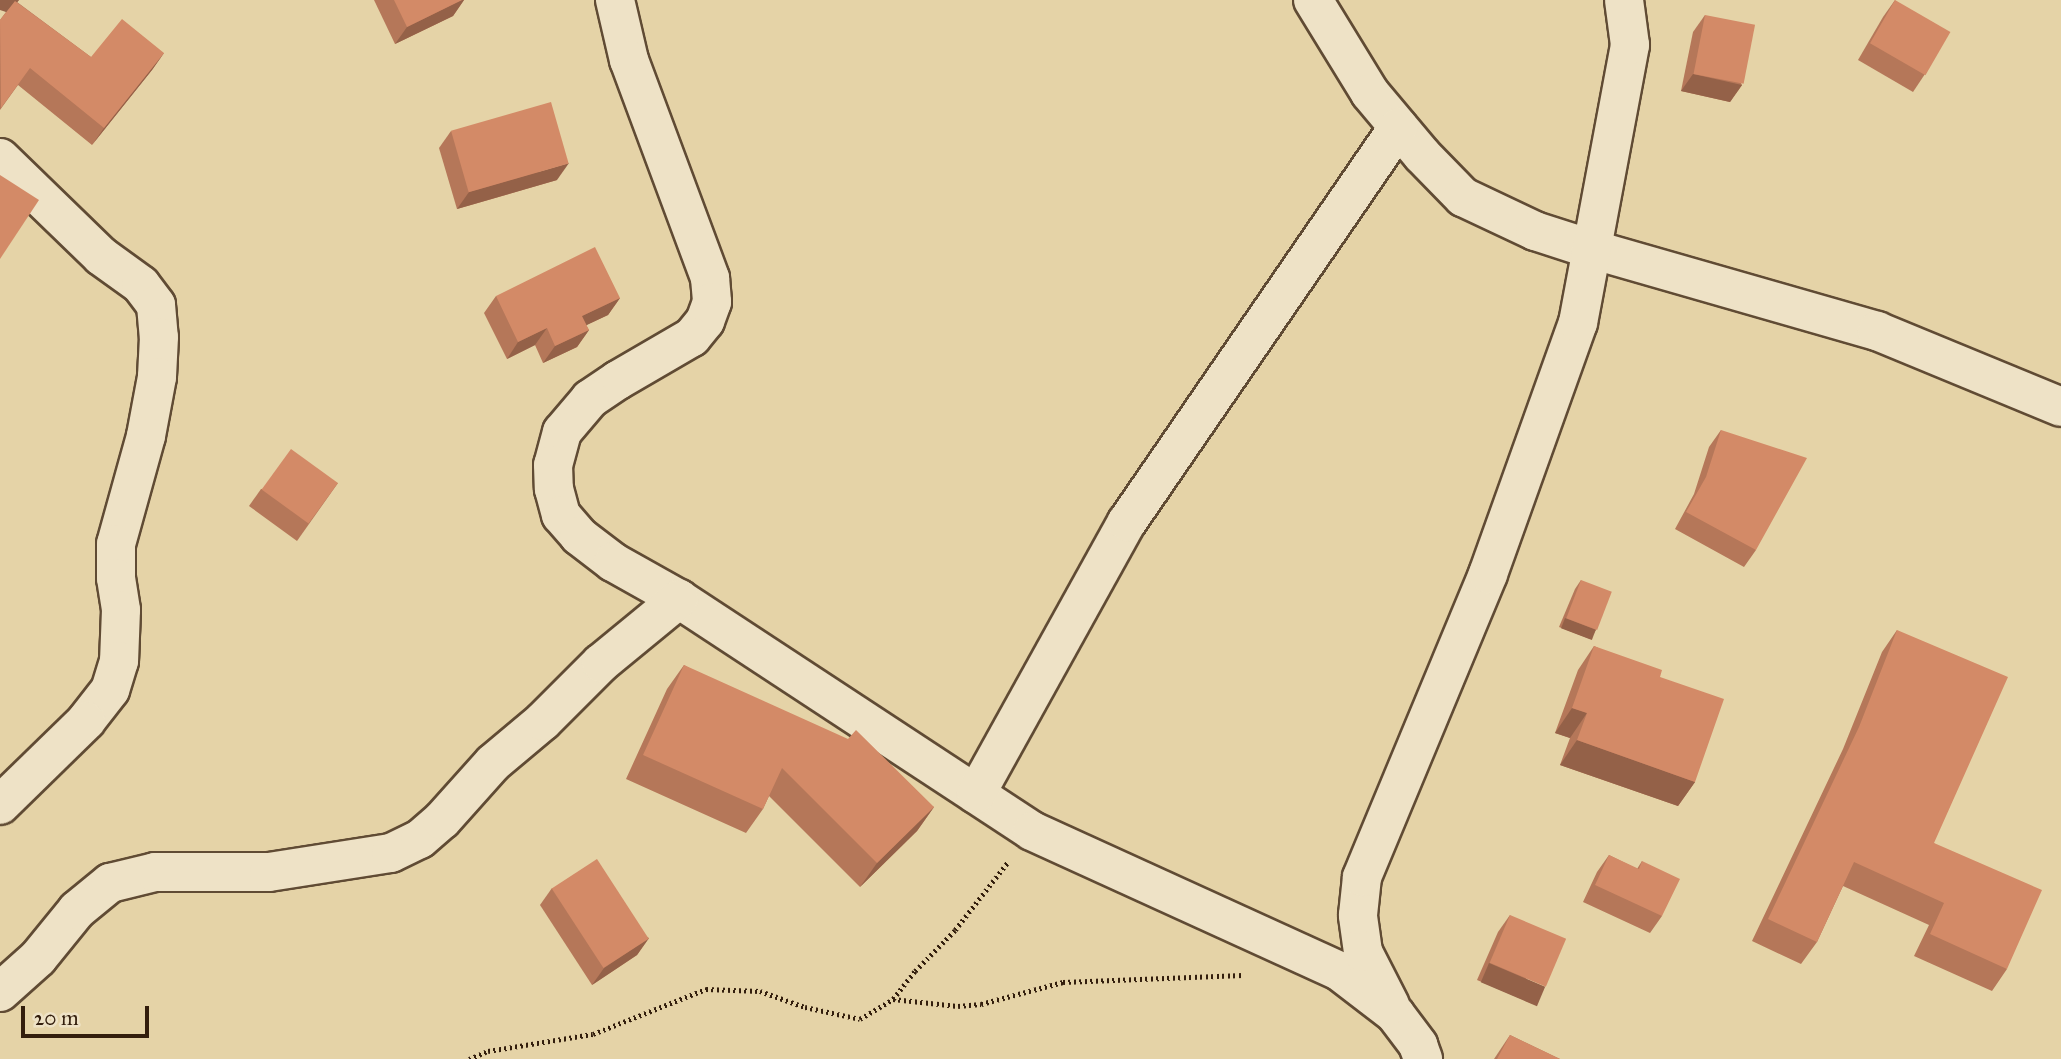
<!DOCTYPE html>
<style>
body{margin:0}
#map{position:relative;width:2061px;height:1059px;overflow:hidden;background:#e5d3a7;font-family:"IM FELL Great Primer",serif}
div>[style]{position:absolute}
.path>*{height:4.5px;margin-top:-2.25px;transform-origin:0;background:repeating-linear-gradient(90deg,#331e0d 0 2px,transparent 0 5.5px)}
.roads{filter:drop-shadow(2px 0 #604b34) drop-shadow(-2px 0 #604b34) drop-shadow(0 2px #604b34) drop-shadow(0 -2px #604b34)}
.minor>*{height:38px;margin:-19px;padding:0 19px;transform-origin:19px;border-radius:19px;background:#eee2c6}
.wall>*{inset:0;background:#b57759}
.shaded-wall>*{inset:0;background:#946148;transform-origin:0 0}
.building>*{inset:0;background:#d38a67;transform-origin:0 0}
span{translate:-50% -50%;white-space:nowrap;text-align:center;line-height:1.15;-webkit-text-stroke:5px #eee2c6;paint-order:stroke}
.scale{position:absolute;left:21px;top:1006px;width:128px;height:32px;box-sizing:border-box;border:4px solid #331e0d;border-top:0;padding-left:9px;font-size:21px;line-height:24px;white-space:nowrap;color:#331e0d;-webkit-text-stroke:5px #eee2c6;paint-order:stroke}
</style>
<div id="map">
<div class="path">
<div style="left:893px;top:999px;width:65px;rotate:6.1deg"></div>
<div style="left:958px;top:1006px;width:23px;rotate:-5deg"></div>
<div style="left:981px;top:1004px;width:85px;rotate:-15deg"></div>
<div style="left:1063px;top:982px;width:180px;rotate:-2.2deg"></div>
<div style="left:469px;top:1059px;width:21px;rotate:-23deg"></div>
<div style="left:488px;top:1051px;width:106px;rotate:-9.2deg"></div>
<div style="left:593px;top:1034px;width:122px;rotate:-21.7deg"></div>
<div style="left:706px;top:989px;width:54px;rotate:2.1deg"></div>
<div style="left:760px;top:991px;width:48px;rotate:19.6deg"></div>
<div style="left:805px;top:1007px;width:56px;rotate:12.3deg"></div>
<div style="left:860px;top:1019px;width:39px;rotate:-31deg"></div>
<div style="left:893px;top:999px;width:36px;rotate:-52deg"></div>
<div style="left:915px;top:971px;width:57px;rotate:-45.7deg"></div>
<div style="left:955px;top:930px;width:86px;rotate:-52.1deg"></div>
</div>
<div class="roads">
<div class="minor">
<div style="left:615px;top:0;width:62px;rotate:76.9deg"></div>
<div style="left:629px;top:60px;width:233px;rotate:69.6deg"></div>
<div style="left:710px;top:278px;width:24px;rotate:85deg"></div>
<div style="left:712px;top:302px;width:20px;rotate:110deg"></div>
<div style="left:705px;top:321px;width:21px;rotate:129deg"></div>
<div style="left:692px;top:337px;width:86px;rotate:149.8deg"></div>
<div style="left:618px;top:380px;width:34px;rotate:146deg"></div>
<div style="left:590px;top:399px;width:43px;rotate:130.3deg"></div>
<div style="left:562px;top:432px;width:34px;rotate:105deg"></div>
<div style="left:553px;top:465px;width:24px;rotate:88deg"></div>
<div style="left:554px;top:489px;width:27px;rotate:75deg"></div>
<div style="left:561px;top:515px;width:28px;rotate:49deg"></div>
<div style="left:579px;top:536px;width:43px;rotate:37.4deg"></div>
<div style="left:613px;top:562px;width:76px;rotate:29.3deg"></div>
<div style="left:679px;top:599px;width:422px;rotate:33.3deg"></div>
<div style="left:1032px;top:831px;width:337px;rotate:24.5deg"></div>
<div style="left:1339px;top:971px;width:71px;rotate:37.5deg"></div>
<div style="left:1395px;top:1014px;width:39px;rotate:53deg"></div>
<div style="left:1418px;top:1045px;width:15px;rotate:70deg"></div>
<div style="left:1313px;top:0;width:109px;rotate:58.5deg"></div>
<div style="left:1370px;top:93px;width:81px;rotate:50deg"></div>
<div style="left:1422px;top:155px;width:59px;rotate:45.7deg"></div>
<div style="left:1463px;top:197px;width:80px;rotate:25.3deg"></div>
<div style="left:1535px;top:231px;width:59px;rotate:17.8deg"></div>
<div style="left:1591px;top:249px;width:298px;rotate:16deg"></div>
<div style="left:1877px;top:331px;width:199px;rotate:22.4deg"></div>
<div style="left:0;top:158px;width:141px;rotate:44.1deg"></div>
<div style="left:101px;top:256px;width:49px;rotate:35.9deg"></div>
<div style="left:141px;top:285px;width:25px;rotate:53deg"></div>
<div style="left:156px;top:305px;width:32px;rotate:85deg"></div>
<div style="left:159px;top:337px;width:40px;rotate:92.9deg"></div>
<div style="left:157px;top:377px;width:60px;rotate:100.6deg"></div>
<div style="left:146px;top:436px;width:112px;rotate:105.5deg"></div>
<div style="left:116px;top:544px;width:34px;rotate:90deg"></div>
<div style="left:116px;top:578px;width:32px;rotate:81deg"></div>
<div style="left:121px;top:610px;width:51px;rotate:92.2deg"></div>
<div style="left:119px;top:661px;width:30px;rotate:107deg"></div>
<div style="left:110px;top:690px;width:39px;rotate:128deg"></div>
<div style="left:86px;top:721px;width:120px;rotate:135.7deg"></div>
<div style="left:976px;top:794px;width:311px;rotate:-61deg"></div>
<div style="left:1127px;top:522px;width:479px;rotate:-55.5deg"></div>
<div style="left:0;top:992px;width:51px;rotate:-41.8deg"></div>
<div style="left:38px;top:958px;width:62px;rotate:-50.9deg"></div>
<div style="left:77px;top:910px;width:43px;rotate:-39.3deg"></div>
<div style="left:110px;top:883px;width:46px;rotate:-13.7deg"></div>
<div style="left:155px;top:872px;width:114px"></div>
<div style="left:269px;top:872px;width:123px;rotate:-8.9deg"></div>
<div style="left:391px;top:853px;width:32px;rotate:-26deg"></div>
<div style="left:420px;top:839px;width:29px;rotate:-41deg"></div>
<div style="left:442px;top:820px;width:76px;rotate:-48.2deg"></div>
<div style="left:493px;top:763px;width:65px;rotate:-40deg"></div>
<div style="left:543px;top:721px;width:82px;rotate:-45deg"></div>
<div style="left:601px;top:663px;width:101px;rotate:-39.4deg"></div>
<div style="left:1390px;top:1005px;width:59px;rotate:-117deg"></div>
<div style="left:1363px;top:952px;width:37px;rotate:-98deg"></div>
<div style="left:1358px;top:915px;width:38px;rotate:-84deg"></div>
<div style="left:1362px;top:877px;width:328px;rotate:-67.4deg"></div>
<div style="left:1488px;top:574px;width:267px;rotate:-70.3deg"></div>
<div style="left:1578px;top:323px;width:283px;rotate:-79.4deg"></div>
<div style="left:1630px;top:45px;width:45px;rotate:-97.6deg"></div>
</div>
</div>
<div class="wall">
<div style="clip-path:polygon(0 0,19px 0,17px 2px,91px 57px,164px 53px,152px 70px,92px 145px,18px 85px,0 110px,0 20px,6px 12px)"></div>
<div style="clip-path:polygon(374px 0,464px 0,453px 16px,395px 44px)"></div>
<div style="clip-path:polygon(1895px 0,1925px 74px,1913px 92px,1858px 60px,1883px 17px)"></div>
<div style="clip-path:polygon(1705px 15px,1742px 85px,1730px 102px,1681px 91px,1693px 32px)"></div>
<div style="clip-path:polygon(451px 131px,557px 180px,457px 209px,439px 148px)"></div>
<div style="clip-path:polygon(496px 296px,620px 298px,608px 315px,586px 325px,589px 330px,577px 347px,543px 363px,535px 345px,507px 359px,484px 313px)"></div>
<div style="clip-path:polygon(1721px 430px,1756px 550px,1744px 567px,1675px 529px,1694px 494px,1709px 447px)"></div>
<div style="clip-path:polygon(338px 483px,297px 541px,249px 506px,261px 489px)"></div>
<div style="clip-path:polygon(1581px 580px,1596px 630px,1590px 639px,1559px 627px,1575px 589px)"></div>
<div style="clip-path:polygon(1897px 630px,1934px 843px,2007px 969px,1992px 991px,1914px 956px,1929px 925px,1843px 886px,1817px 942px,1801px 964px,1752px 941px,1843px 749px,1882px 652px)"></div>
<div style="clip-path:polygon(1594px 646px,1660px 677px,1695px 782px,1678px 806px,1560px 765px,1570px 738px,1555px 733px,1578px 670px)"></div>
<div style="clip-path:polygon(684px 665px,934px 807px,917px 831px,860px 887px,769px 796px,763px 809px,746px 833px,626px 779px,667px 689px)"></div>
<div style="clip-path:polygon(1609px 855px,1637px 869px,1642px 861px,1662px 916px,1650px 933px,1583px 902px,1597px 872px)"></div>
<div style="clip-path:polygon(552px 888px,649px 938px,637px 955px,592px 985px,540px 905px)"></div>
<div style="clip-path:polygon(1510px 915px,1533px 1004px,1477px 980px,1498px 932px)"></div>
<div style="clip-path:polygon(1510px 1035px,1560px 1059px,1494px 1059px)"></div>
</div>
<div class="shaded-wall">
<div style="clip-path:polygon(0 0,19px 0,9px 13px,0 10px)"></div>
<div style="clip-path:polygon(462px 0,464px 0,453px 16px,395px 44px,407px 27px)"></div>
<div style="clip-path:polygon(164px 53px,152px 70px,92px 145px,104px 128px)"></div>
<div style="clip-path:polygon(1693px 74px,1742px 85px,1730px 102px,1681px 91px)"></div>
<div style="clip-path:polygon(569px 163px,557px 180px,457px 209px,469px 192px)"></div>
<div style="clip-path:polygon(620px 298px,608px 315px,570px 333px,582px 316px)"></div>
<div style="clip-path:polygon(547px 328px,535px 345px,507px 359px,518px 342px)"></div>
<div style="clip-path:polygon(589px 330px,577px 347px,543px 363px,555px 346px)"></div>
<div style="left:1565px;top:618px;width:33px;height:11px;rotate:21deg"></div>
<div style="clip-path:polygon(1572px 708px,1587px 713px,1570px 738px,1555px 733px)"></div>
<div style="clip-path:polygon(1577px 740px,1695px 782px,1678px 806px,1560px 765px)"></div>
<div style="clip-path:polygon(934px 807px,917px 831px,860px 887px,877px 863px)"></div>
<div style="clip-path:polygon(649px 938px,637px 955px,592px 985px,604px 968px)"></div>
<div style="left:1489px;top:963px;width:61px;height:21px;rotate:23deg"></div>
</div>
<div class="building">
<div style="clip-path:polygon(394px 0,462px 0,407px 27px)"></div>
<div style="left:1895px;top:0;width:64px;height:50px;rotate:30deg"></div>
<div style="clip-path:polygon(15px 1px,91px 57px,122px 19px,164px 53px,104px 128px,30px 68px,1px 108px,0 20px)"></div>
<div style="left:1705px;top:15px;width:51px;height:60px;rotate:11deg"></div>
<div style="left:551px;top:102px;width:64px;height:104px;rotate:74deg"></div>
<div style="clip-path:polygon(0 175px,39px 200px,0 259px)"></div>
<div style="clip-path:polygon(595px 247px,620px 298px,582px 316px,589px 330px,555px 346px,547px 328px,518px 342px,496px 296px)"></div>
<div style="clip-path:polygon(1721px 430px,1807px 458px,1756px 550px,1686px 512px,1706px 477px)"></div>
<div style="left:291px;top:449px;width:58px;height:50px;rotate:36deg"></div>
<div style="left:1581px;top:580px;width:33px;height:41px;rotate:21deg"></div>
<div style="clip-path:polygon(1897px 630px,2008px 677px,1934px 843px,2042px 890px,2007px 969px,1930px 934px,1944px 903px,1854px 862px,1817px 942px,1768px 919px,1859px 727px)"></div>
<div style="clip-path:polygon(1594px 646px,1662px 670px,1660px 677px,1724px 699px,1695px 782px,1577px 740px,1587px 713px,1572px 708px)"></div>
<div style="clip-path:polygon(684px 665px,848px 739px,856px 730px,934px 807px,877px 863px,782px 768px,763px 809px,643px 755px)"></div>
<div style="clip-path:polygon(1609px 855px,1639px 869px,1642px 861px,1680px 879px,1662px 916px,1595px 885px)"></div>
<div style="left:597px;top:859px;width:95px;height:54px;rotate:57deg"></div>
<div style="left:1510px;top:915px;width:61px;height:52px;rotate:23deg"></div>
<div style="clip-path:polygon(1510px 1035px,1560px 1059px,1497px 1059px)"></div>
</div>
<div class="scale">20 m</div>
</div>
